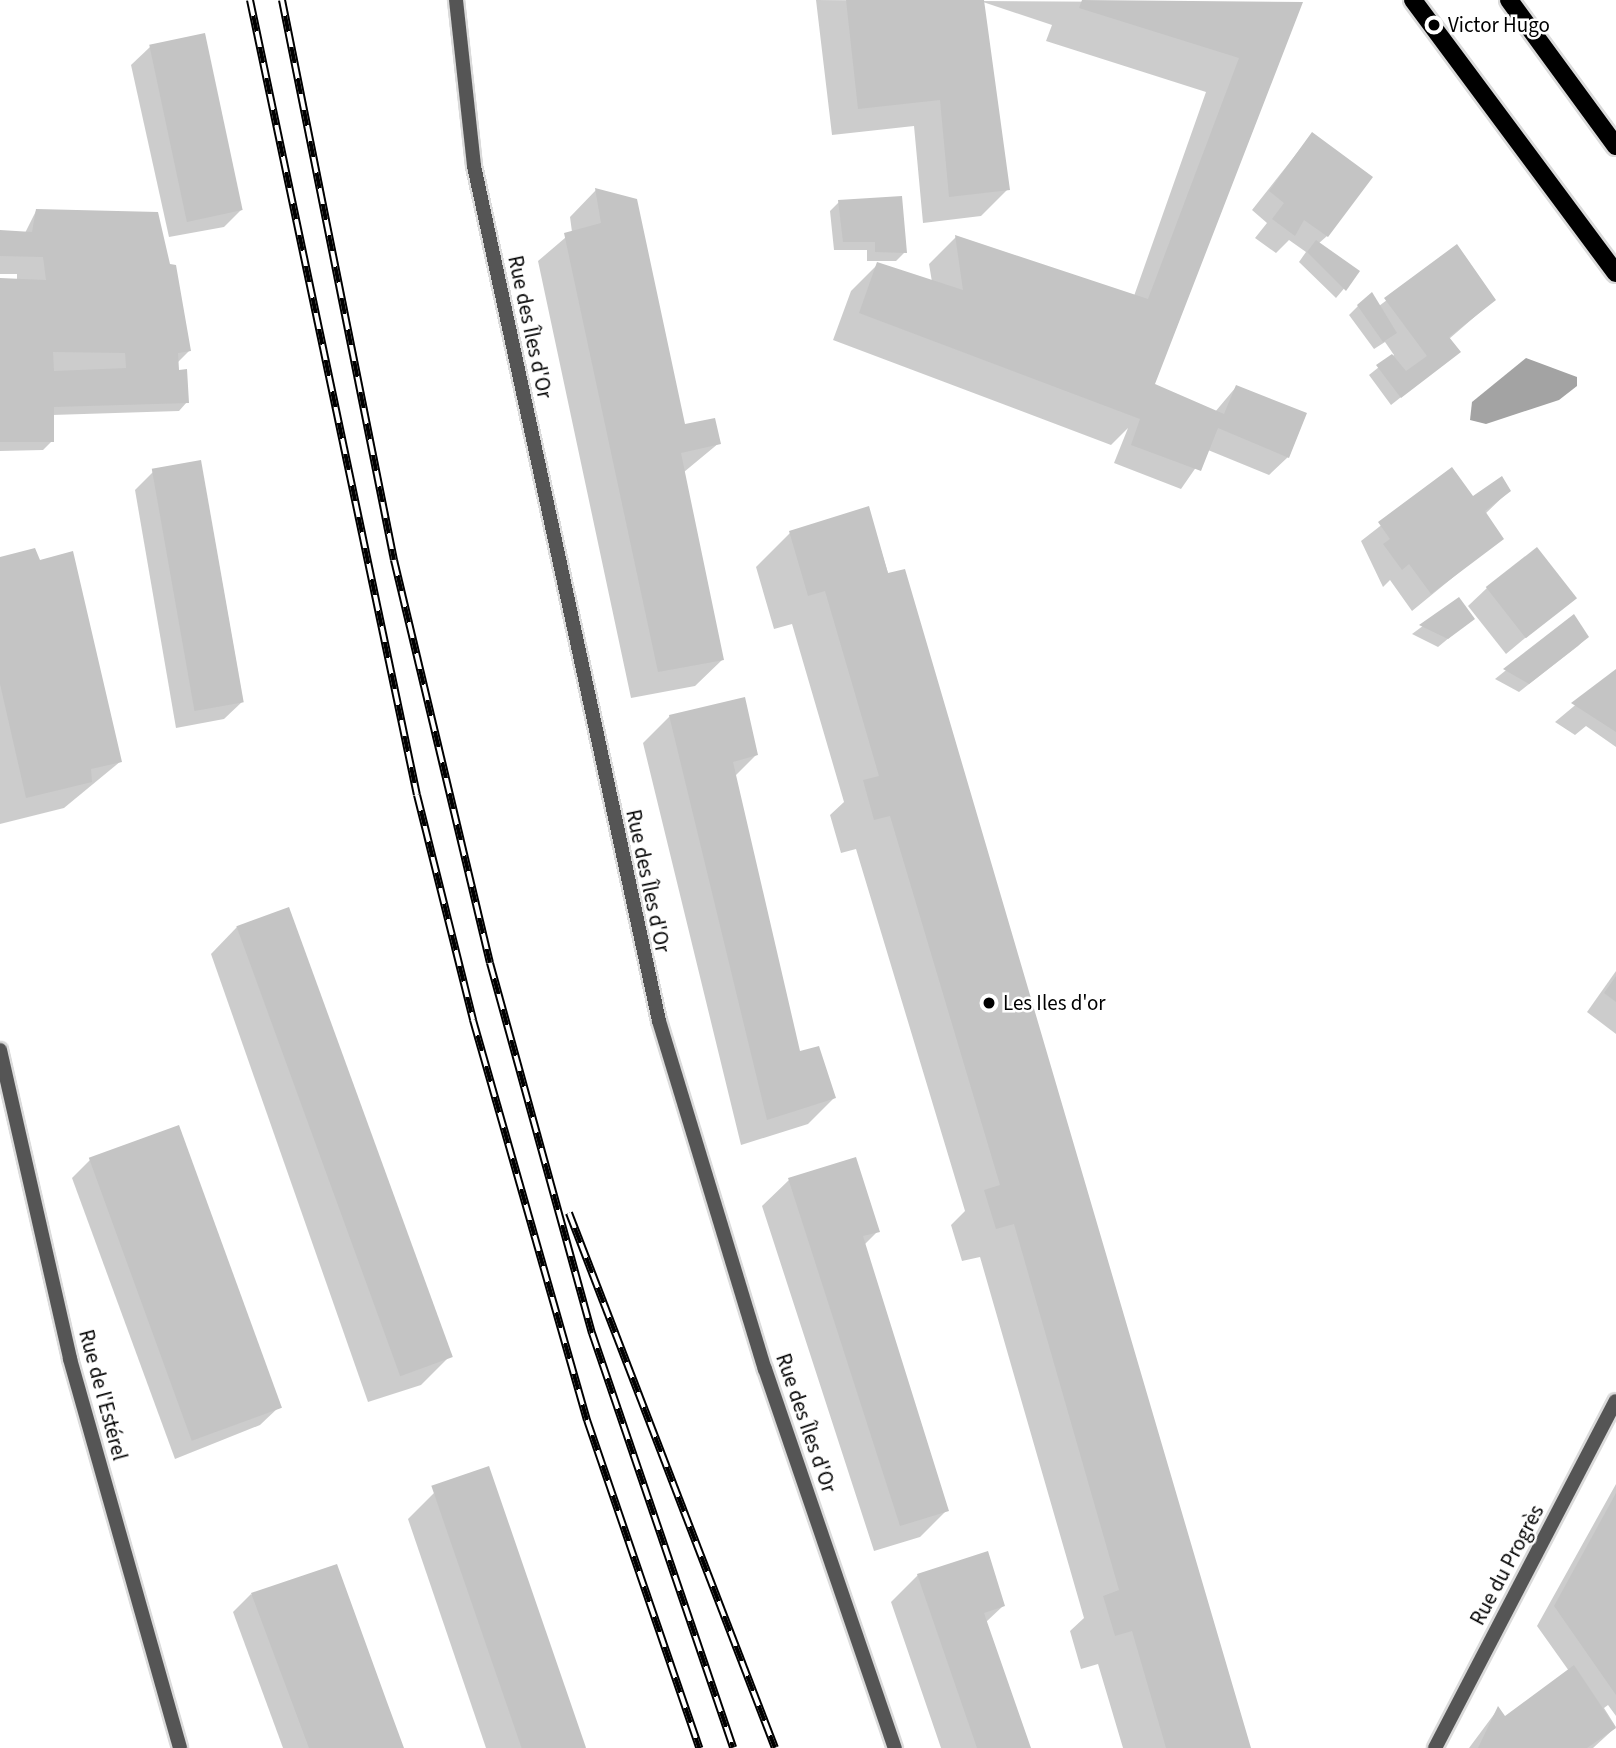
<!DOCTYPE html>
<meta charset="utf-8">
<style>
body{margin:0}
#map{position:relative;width:1616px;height:1748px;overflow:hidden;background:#fff;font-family:"Source Sans 3",sans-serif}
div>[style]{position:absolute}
.water>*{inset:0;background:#a3a3a3}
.shadow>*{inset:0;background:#0003}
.building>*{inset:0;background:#c4c4c4;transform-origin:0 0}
.roads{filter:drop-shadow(2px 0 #dbdbdb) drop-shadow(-2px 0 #dbdbdb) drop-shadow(0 2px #dbdbdb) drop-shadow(0 -2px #dbdbdb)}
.street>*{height:14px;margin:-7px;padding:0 7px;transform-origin:7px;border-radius:7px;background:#555}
.primary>*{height:18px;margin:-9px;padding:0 9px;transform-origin:9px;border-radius:9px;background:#000}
.rail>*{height:8px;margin-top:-4px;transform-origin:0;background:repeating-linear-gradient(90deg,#fff 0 16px,#000 0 32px);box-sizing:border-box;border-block:2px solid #000}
.dots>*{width:19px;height:19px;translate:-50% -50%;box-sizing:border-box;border:4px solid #fff;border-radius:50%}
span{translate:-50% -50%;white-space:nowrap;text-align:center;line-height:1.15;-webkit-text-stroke:5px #fff;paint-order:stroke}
.poi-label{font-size:21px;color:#000}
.left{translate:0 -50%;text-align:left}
.street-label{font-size:21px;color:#000}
</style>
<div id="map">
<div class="water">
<div style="clip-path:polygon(1526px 358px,1577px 377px,1577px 386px,1559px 400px,1486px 424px,1470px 420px,1472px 402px)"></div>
</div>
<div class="shadow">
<div style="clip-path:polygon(816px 0,1300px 3px,1147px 395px,1215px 412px,1236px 387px,1288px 457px,1269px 475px,1208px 450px,1181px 489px,1114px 463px,1128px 428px,1111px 445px,833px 340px,851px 291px,878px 264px,932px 282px,929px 264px,956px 237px,1134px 296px,1206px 92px,1046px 41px,1052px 25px,983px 2px,1008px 189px,981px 216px,923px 223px,914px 126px,832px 135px)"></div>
<div style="clip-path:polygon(150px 47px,242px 209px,224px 227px,169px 237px,131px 65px)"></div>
<div style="clip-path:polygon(1312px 134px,1327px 236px,1318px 244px,1358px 272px,1336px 298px,1299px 262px,1306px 252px,1289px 240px,1276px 253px,1255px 238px,1267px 223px,1252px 210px)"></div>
<div style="clip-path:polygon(596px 190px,684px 426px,719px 443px,684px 472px,722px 660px,695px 686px,631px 698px,538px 261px,572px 232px,570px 217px)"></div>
<div style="clip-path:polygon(839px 202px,905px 252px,896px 261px,867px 261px,867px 250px,834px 250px,830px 211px)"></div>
<div style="clip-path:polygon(36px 211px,189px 351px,177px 363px,187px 402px,179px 411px,52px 415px,52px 441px,43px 450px,0 451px,0 279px,17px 280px,17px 274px,0 274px,0 232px,25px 233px)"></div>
<div style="clip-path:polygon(1457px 247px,1494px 300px,1449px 339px,1458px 352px,1391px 405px,1369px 375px,1394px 355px,1385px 342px,1374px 349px,1349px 315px,1358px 306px,1379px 306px)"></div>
<div style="clip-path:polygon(1452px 470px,1473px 499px,1509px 491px,1485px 514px,1501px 538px,1412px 611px,1390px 580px,1383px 587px,1361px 541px)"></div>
<div style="clip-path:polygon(153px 472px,243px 701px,224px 719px,176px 728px,135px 490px)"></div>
<div style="clip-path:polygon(868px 508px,1249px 1748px,1123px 1748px,1098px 1664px,1081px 1669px,1070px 1631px,1084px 1618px,980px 1257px,962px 1261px,951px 1225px,965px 1211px,856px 849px,841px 853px,830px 815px,844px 802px,792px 624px,774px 629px,756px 567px,790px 533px)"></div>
<div style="clip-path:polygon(0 558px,121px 761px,64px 808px,0 824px)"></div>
<div style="clip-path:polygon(1487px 588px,1574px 597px,1506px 654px,1468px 606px)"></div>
<div style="clip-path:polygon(1458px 600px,1473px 618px,1438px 647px,1412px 634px)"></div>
<div style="clip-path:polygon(1573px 617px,1587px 637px,1578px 646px,1519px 692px,1495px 679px)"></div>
<div style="clip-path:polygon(1616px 671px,1616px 747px,1586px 726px,1575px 735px,1555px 722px)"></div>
<div style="clip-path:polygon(670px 716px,756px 755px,735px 776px,798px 1053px,834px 1098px,808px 1124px,741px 1145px,643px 743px)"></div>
<div style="clip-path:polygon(237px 927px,448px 1358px,421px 1385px,368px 1402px,211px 954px)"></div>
<div style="clip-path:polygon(1616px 971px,1616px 1034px,1587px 1012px)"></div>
<div style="clip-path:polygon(90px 1160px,279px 1407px,260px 1425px,175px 1459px,72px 1178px)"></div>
<div style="clip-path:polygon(789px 1180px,878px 1231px,864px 1245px,947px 1510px,920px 1537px,874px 1551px,762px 1206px)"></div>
<div style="clip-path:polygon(1616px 1484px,1616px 1716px,1608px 1705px,1604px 1708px,1616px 1727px,1593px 1748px,1469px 1748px,1498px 1709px,1504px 1718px,1569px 1671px,1537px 1626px)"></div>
<div style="clip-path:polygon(434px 1493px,584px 1748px,486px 1748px,408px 1519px)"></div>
<div style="clip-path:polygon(918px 1575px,1003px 1606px,986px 1622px,1029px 1748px,941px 1748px,891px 1602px)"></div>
<div style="clip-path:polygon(251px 1594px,403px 1748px,283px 1748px,233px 1612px)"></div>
</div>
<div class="building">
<div style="clip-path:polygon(846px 0,984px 0,1010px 190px,949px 197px,940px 100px,858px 109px)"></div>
<div style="clip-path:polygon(1082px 0,1303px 2px,1155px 384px,1224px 414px,1236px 385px,1307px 413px,1289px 458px,1218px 428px,1201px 471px,1131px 445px,1140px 419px,859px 313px,877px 262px,963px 290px,955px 235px,1148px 299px,1239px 58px,1079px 8px)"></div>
<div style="left:205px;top:33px;width:181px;height:57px;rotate:78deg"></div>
<div style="clip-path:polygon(1312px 132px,1373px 177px,1328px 237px,1304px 220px,1295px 236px,1272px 219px,1284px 203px,1269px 191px)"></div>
<div style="clip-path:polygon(595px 188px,637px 199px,685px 424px,715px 418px,721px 444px,681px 453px,724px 660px,658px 672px,564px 233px,601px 223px)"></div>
<div style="clip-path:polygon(902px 196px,907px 253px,875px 252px,875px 242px,843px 242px,838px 200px)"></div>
<div style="clip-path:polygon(evenodd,36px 209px,158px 212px,170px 264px,176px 265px,191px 351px,178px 353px,179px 370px,187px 369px,189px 403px,54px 407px,54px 442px,0 442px,0 278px,46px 280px,43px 257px,0 256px,0 230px,32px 232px,36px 209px,53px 352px,125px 353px,126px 368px,54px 371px,53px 352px)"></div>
<div style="clip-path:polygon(1316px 240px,1360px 271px,1346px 291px,1307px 252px)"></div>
<div style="clip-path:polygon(1457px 244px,1496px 300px,1449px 337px,1461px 352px,1401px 398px,1376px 365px,1392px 354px,1406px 371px,1427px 356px,1384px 298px)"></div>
<div style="clip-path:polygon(1372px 292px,1397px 333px,1383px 342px,1357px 305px)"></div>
<div style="left:201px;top:460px;width:246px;height:50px;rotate:80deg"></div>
<div style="clip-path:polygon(1452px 467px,1473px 496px,1502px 476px,1511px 491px,1485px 511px,1504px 539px,1431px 594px,1409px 564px,1402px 570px,1383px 544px,1390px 539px,1378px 522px)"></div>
<div style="clip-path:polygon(869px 506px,888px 573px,905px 569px,1251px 1748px,1166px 1748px,1132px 1631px,1115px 1636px,1103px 1596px,1119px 1590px,1014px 1224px,996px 1229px,984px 1190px,1000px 1185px,890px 816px,874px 820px,863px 780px,879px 776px,825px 591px,808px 596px,789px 531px)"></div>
<div style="left:1537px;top:547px;width:65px;height:65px;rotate:52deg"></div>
<div style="clip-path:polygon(35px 548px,40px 560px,73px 551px,122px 762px,91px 769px,92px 782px,26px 798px,0 684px,0 557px)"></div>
<div style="clip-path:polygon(1459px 597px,1475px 619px,1448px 639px,1419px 625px)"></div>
<div style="clip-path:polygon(1574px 614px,1589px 637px,1529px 684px,1503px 669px)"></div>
<div style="clip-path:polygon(1616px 669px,1616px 732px,1571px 703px)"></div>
<div style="clip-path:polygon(745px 697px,758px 755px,733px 762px,800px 1051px,819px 1046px,836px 1098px,767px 1120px,669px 715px)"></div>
<div style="left:289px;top:907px;width:479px;height:56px;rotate:70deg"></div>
<div style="clip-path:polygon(1616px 976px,1616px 1002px,1604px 993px)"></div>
<div style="left:179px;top:1125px;width:301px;height:96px;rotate:70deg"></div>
<div style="clip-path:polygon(856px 1157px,880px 1232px,863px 1236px,949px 1511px,900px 1526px,788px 1178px)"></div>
<div style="left:489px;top:1466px;width:298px;height:61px;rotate:71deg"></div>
<div style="clip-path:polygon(1616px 1493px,1616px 1695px,1554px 1606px)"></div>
<div style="clip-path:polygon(988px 1551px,1005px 1606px,984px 1613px,1031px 1748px,977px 1748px,917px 1574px)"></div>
<div style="clip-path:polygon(337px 1564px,387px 1702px,404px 1748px,309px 1748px,251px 1593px)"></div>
<div style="clip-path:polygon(1574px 1665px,1616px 1728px,1587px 1748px,1478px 1748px,1498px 1706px,1505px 1716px)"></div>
</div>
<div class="roads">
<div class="street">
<div style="left:456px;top:0;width:167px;rotate:83.8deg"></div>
<div style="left:474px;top:166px;width:875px;rotate:77.79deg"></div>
<div style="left:659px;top:1021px;width:364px;rotate:73.1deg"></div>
<div style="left:765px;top:1369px;width:401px;rotate:71.1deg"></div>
<div style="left:0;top:1050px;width:317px;rotate:77.2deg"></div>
<div style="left:70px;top:1359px;width:404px;rotate:74.2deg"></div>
<div style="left:1435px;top:1748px;width:391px;rotate:-62.5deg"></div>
</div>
<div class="primary">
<div style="left:1413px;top:0;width:340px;rotate:53.4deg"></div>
<div style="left:1509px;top:0;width:181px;rotate:53.8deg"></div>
</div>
</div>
<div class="rail">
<div style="left:250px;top:0;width:812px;rotate:78.14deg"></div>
<div style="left:417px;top:795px;width:232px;rotate:76deg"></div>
<div style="left:473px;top:1020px;width:416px;rotate:74.1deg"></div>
<div style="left:587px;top:1420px;width:347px;rotate:71.1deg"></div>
<div style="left:282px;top:0;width:571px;rotate:78.69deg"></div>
<div style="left:394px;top:560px;width:414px;rotate:76.6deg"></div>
<div style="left:490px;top:963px;width:384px;rotate:74.6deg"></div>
<div style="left:592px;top:1333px;width:438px;rotate:71.2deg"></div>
<div style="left:569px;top:1213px;width:573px;rotate:68.94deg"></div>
</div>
<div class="dots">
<div style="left:1434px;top:25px;background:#000"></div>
<div style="left:989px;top:1003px;background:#000"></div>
</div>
<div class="poi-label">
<span class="left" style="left:1448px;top:25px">Victor Hugo</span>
<span class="left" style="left:1003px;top:1003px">Les Iles d'or</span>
</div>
<div class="street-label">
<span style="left:530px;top:327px;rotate:78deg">Rue des Îles d'Or</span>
<span style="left:648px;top:881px;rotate:78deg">Rue des Îles d'Or</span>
<span style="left:103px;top:1395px;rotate:75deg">Rue de l'Estérel</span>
<span style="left:806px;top:1423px;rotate:71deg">Rue des Îles d'Or</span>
<span style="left:1507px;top:1565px;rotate:-62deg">Rue du Progrès</span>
</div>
</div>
